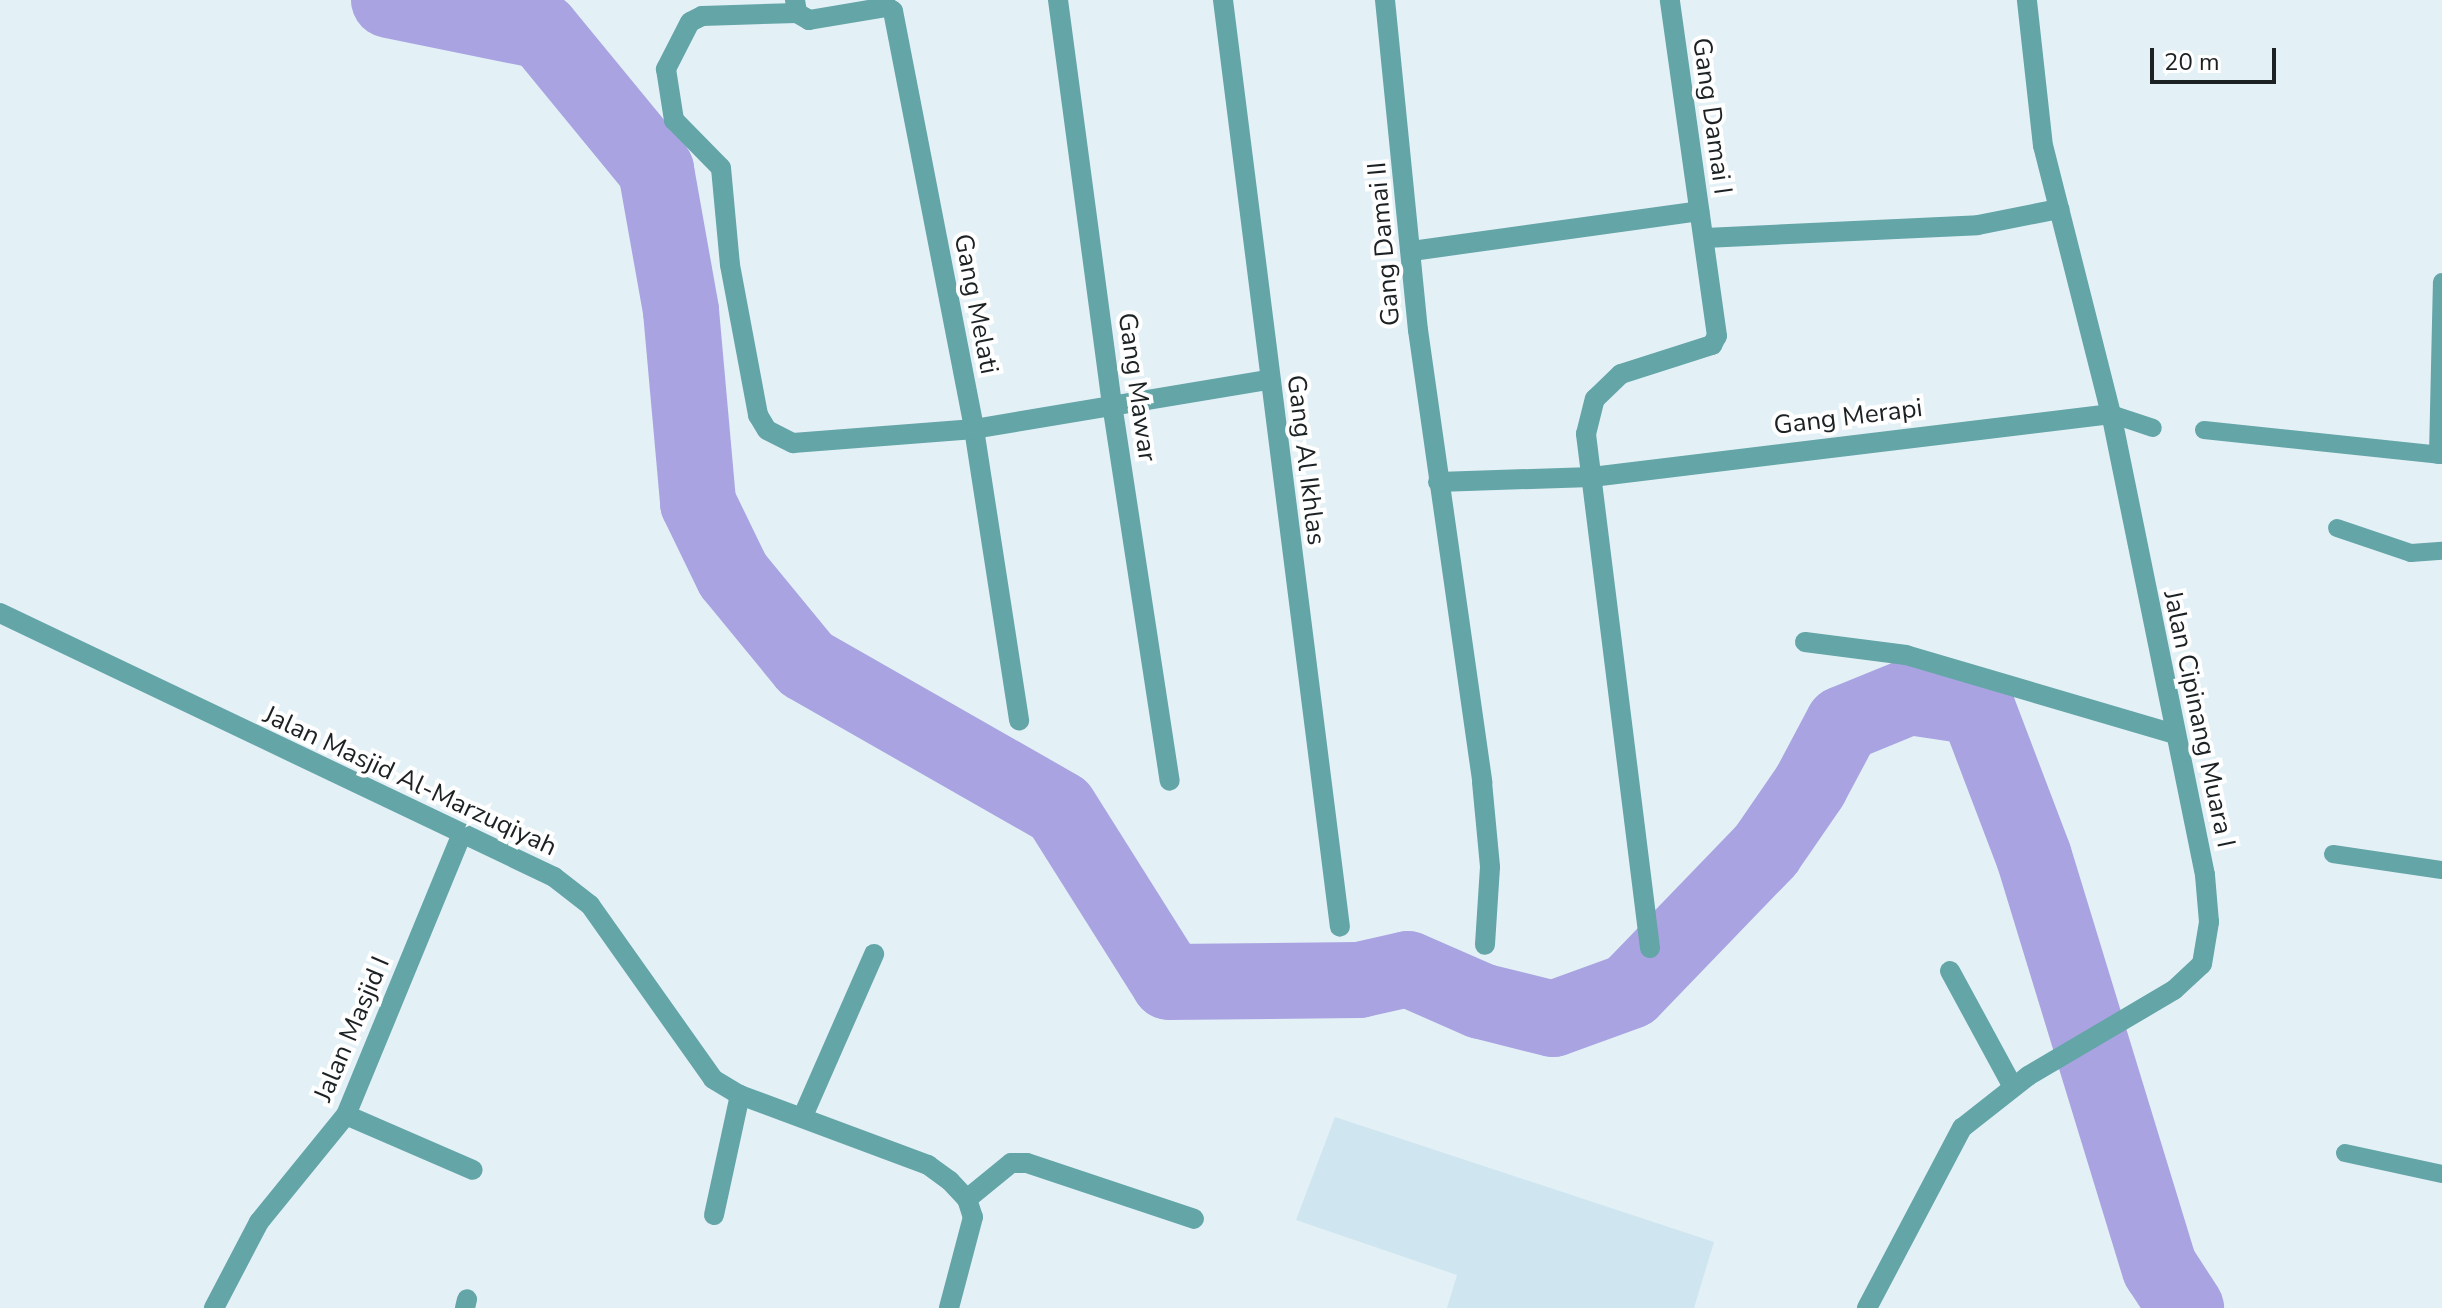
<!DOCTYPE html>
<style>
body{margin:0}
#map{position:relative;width:2442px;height:1308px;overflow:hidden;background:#e3f1f7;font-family:"Nunito Sans",sans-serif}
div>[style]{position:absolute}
.built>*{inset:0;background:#cfe5ef}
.river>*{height:76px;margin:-38px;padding:0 38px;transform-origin:38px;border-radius:38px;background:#a9a4e1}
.service>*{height:18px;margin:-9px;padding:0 9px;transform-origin:9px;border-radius:9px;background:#64a5a7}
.minor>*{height:20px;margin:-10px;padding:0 10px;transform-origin:10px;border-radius:10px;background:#64a5a7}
.tertiary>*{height:20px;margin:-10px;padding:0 10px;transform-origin:10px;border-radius:10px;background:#64a5a7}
span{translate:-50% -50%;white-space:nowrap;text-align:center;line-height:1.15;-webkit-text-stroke:8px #fff;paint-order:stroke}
.street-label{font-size:26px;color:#1c2123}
.scale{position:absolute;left:2150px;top:48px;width:126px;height:36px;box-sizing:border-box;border:4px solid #1c2123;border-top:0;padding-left:10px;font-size:24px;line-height:28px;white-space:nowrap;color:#1c2123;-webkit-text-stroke:6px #fff;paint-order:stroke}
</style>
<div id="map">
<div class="built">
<div style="clip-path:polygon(1335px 1117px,1714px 1242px,1694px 1308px,1447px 1308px,1457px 1275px,1296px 1220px)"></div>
</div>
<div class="river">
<div style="left:389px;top:0;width:156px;rotate:11.5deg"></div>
<div style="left:542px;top:31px;width:180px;rotate:50.6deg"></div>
<div style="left:656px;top:170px;width:143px;rotate:79.9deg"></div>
<div style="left:681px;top:311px;width:193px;rotate:84.9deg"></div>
<div style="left:698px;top:503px;width:80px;rotate:64.1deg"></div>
<div style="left:733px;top:575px;width:115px;rotate:50.6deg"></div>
<div style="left:806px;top:664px;width:292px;rotate:29.7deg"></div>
<div style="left:1060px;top:809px;width:204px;rotate:57.8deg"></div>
<div style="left:1169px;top:982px;width:190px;rotate:-0.6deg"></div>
<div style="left:1359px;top:980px;width:50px;rotate:-12.7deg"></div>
<div style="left:1408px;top:969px;width:80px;rotate:23.7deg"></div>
<div style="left:1481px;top:1001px;width:74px;rotate:14deg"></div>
<div style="left:1553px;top:1019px;width:82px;rotate:-20deg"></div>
<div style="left:1630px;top:991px;width:196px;rotate:-46deg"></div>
<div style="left:1766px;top:850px;width:78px;rotate:-55.5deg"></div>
<div style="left:1810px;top:786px;width:70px;rotate:-62deg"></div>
<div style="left:1843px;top:724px;width:71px;rotate:-22.2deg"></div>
<div style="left:1909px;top:697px;width:69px;rotate:8.4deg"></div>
<div style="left:1977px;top:707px;width:160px;rotate:69.2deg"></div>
<div style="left:2034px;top:857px;width:430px;rotate:73deg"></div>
<div style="left:2160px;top:1268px;width:48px;rotate:57deg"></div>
</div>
<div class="service">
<div style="left:2111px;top:414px;width:44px;rotate:18.4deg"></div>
<div style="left:2204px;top:430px;width:239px;rotate:6deg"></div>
<div style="left:2438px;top:455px;width:173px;rotate:-88.7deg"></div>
<div style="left:2337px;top:528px;width:78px;rotate:18.7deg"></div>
<div style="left:2411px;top:553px;width:31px;rotate:-4deg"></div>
<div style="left:2333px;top:854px;width:110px;rotate:8.4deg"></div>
<div style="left:2345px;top:1153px;width:99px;rotate:12.2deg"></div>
</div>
<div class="minor">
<div style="left:795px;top:0;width:13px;rotate:81deg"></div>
<div style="left:797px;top:13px;width:14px;rotate:30deg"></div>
<div style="left:809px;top:20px;width:79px;rotate:-9.5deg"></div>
<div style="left:887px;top:7px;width:7px;rotate:34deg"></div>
<div style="left:893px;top:11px;width:426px;rotate:79deg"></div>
<div style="left:974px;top:429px;width:295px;rotate:81.2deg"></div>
<div style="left:1058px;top:0;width:408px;rotate:82.4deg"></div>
<div style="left:1112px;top:404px;width:381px;rotate:81.3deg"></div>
<div style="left:1223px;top:0;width:934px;rotate:82.81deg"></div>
<div style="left:1385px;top:0;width:332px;rotate:84.3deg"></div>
<div style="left:1418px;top:330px;width:457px;rotate:81.9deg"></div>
<div style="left:1482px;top:782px;width:85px;rotate:84.6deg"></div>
<div style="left:1490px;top:867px;width:78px;rotate:93.7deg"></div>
<div style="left:797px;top:13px;width:95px;rotate:178.2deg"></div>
<div style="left:702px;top:16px;width:13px;rotate:153deg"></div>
<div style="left:690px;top:22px;width:53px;rotate:117.1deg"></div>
<div style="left:666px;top:69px;width:52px;rotate:81.1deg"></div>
<div style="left:674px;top:120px;width:67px;rotate:45.6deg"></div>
<div style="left:721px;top:168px;width:97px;rotate:84.7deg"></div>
<div style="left:730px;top:265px;width:153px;rotate:79.4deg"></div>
<div style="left:758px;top:415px;width:17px;rotate:59deg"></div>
<div style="left:767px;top:430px;width:29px;rotate:27deg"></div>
<div style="left:793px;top:443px;width:182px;rotate:-4.4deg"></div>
<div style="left:974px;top:429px;width:298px;rotate:-9.5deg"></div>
<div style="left:1705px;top:238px;width:273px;rotate:-2.7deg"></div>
<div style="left:1978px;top:225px;width:83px;rotate:-11.2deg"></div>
<div style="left:1412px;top:251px;width:290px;rotate:-7.9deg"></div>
<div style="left:1438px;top:482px;width:154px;rotate:-1.9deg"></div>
<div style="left:1592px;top:477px;width:523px;rotate:-6.92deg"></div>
<div style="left:0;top:613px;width:614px;rotate:25.48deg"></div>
<div style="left:554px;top:877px;width:46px;rotate:37.9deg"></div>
<div style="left:590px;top:905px;width:213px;rotate:54.7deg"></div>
<div style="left:713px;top:1079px;width:31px;rotate:31deg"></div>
<div style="left:740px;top:1095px;width:201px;rotate:20.4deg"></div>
<div style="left:928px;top:1165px;width:27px;rotate:36deg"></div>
<div style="left:950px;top:1181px;width:25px;rotate:47deg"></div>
<div style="left:967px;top:1199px;width:19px;rotate:72deg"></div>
<div style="left:973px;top:1217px;width:94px;rotate:104.8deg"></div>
<div style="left:1805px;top:642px;width:102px;rotate:7.3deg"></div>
<div style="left:1906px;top:655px;width:279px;rotate:16.4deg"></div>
<div style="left:1650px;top:948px;width:518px;rotate:-97.1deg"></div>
<div style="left:1586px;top:434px;width:36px;rotate:-76deg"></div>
<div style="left:1595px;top:399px;width:36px;rotate:-44deg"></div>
<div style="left:1621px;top:374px;width:96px;rotate:-17.7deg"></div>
<div style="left:1712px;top:345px;width:10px;rotate:-61deg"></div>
<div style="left:1717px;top:336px;width:339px;rotate:-98deg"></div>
<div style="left:1950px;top:971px;width:132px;rotate:61.5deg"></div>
<div style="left:346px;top:1115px;width:138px;rotate:23.4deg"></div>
<div style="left:803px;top:1116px;width:177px;rotate:-66.3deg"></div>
<div style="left:967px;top:1199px;width:57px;rotate:-39.3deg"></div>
<div style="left:1011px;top:1163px;width:16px"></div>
<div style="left:1027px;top:1163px;width:176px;rotate:18.5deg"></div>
<div style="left:714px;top:1215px;width:123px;rotate:-77.8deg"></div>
<div style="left:214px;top:1308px;width:97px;rotate:-62.4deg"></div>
<div style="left:259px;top:1222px;width:138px;rotate:-50.9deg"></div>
<div style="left:346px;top:1115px;width:302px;rotate:-67.6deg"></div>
<div style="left:465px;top:1308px;width:9px;rotate:-77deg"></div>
</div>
<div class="tertiary">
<div style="left:1867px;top:1308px;width:204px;rotate:-62.2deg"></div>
<div style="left:1962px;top:1128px;width:84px;rotate:-38.2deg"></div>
<div style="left:2028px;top:1076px;width:169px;rotate:-30.5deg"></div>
<div style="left:2174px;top:990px;width:38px;rotate:-43deg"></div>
<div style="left:2202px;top:964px;width:43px;rotate:-80.5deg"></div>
<div style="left:2209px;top:922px;width:47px;rotate:-94.9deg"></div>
<div style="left:2205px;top:875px;width:470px;rotate:-101.5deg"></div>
<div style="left:2111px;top:414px;width:276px;rotate:-104.2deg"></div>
<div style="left:2043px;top:146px;width:147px;rotate:-96.3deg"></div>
</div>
<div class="street-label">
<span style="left:1712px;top:116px;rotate:82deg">Gang Damai I</span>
<span style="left:1384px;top:244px;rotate:-95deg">Gang Damai II</span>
<span style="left:976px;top:304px;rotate:79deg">Gang Melati</span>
<span style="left:1137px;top:387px;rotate:82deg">Gang Mawar</span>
<span style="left:1848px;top:417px;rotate:-7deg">Gang Merapi</span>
<span style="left:1306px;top:460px;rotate:83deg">Gang Al Ikhlas</span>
<span style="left:2199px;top:719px;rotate:78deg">Jalan Cipinang Muara I</span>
<span style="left:410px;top:781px;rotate:25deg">Jalan Masjid Al-Marzuqiyah</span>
<span style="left:352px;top:1029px;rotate:-67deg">Jalan Masjid I</span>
</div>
<div class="scale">20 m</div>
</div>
